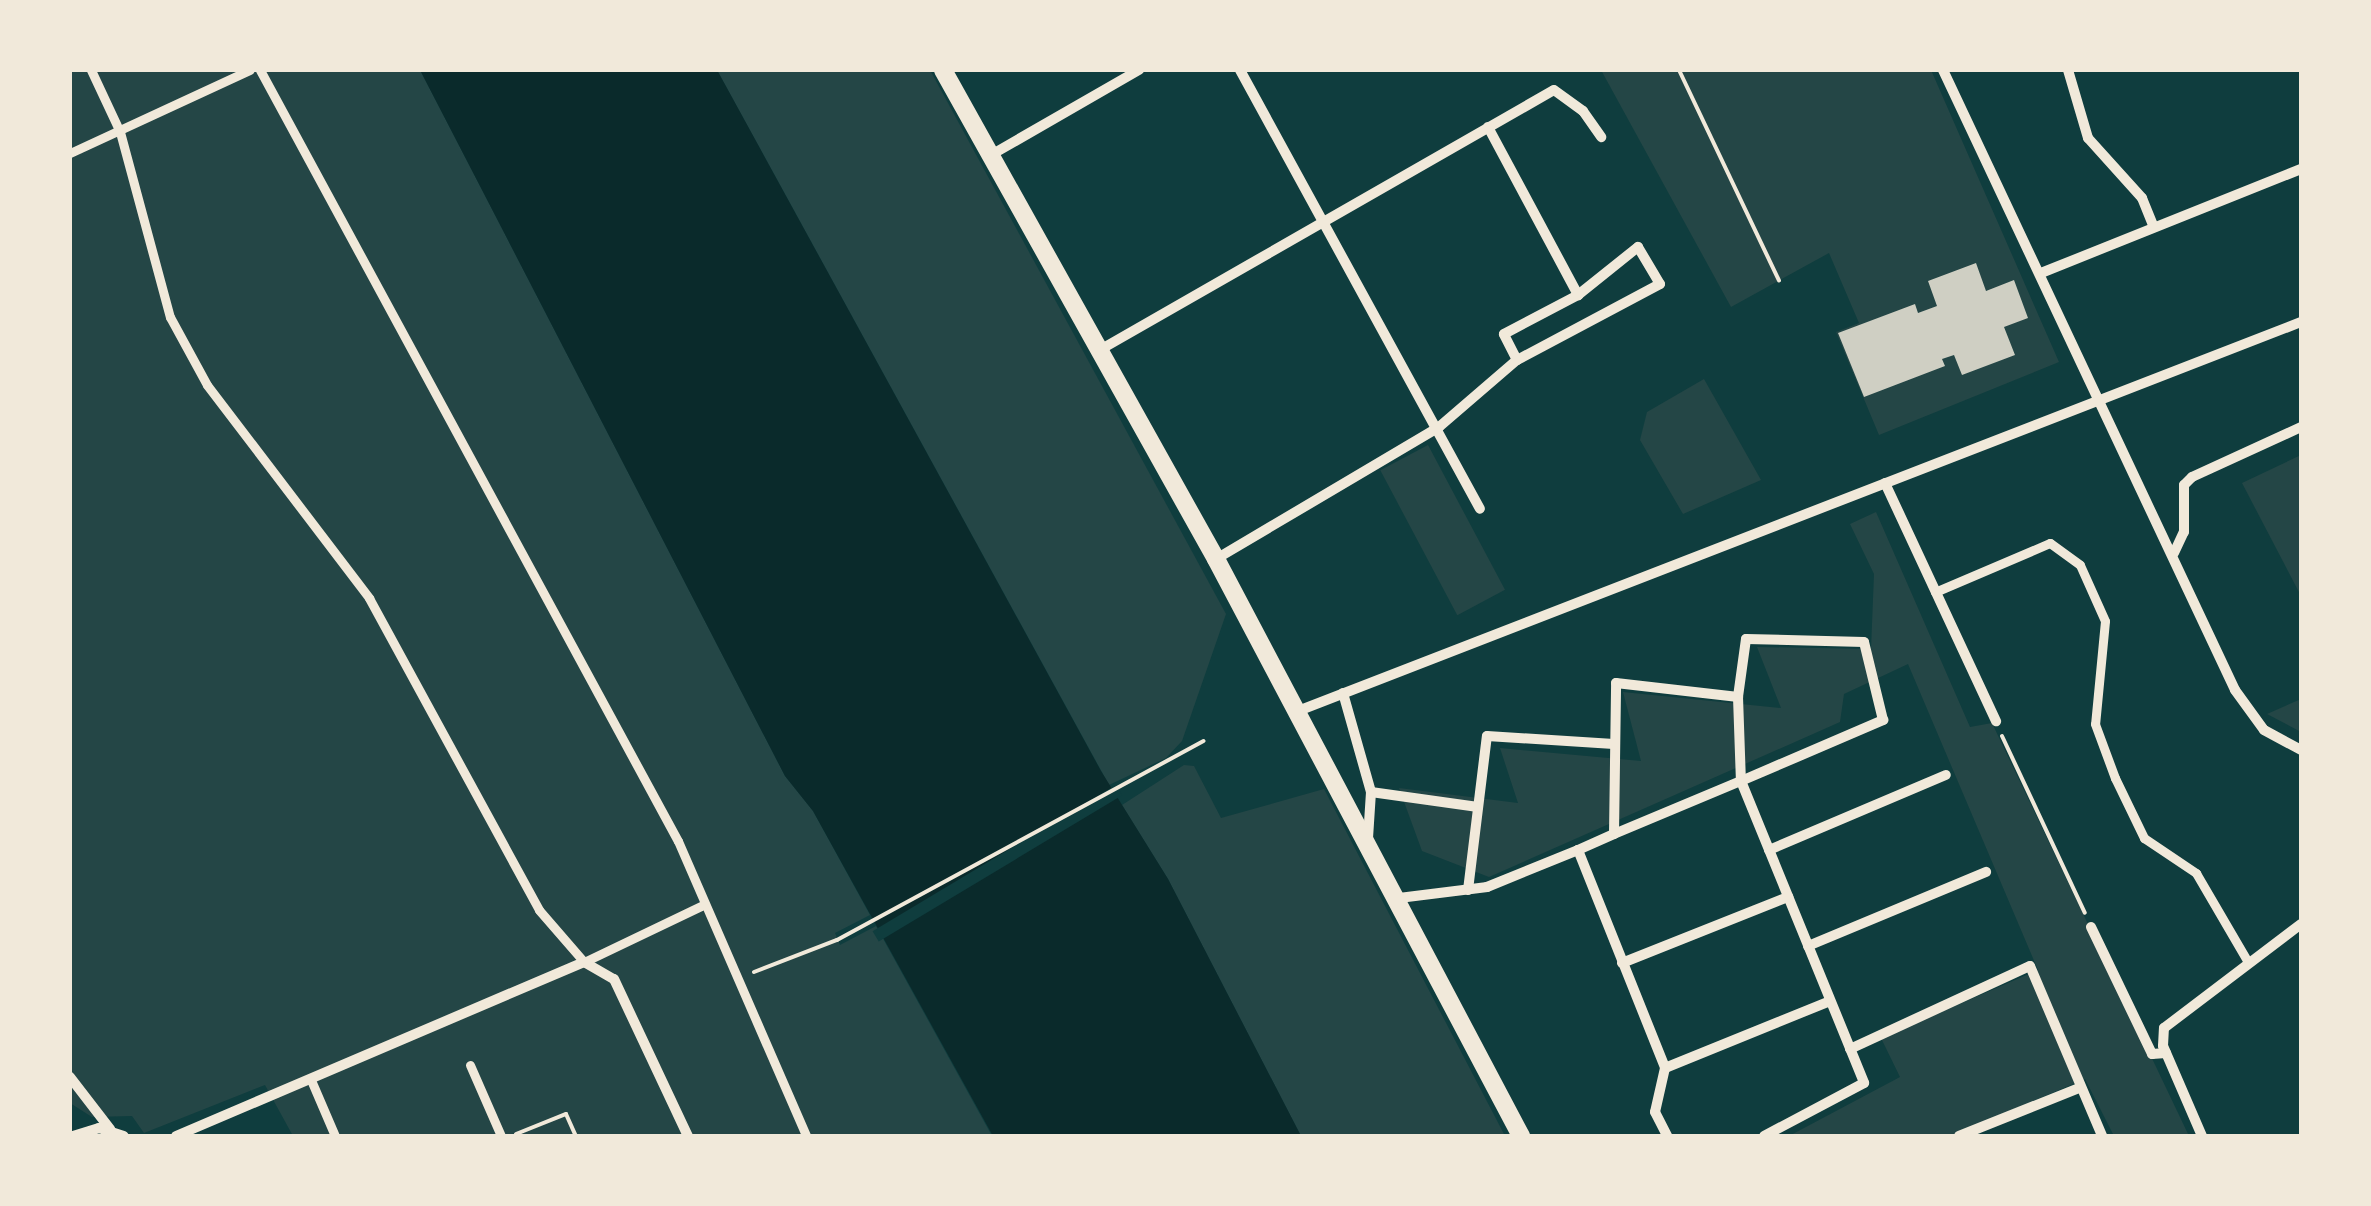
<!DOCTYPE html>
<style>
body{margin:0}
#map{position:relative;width:2371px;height:1206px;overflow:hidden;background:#0f3d3e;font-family:Ubuntu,sans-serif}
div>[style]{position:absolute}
.green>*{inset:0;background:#244646;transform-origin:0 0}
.water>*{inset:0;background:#0a2a2b}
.pier>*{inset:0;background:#0f3d3e;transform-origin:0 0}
.building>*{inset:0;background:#cfcfc3}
.path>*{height:4px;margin:-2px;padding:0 2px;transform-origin:2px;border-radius:2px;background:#f1e9da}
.pedestrian>*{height:9px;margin:-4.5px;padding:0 4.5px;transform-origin:4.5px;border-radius:4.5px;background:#f1e9da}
.minor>*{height:10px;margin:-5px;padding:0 5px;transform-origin:5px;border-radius:5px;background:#f1e9da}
.tertiary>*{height:18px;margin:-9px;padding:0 9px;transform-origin:9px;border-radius:9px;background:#f1e9da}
span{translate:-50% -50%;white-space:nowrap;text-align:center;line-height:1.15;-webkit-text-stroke:8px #f1e9da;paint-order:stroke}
.frame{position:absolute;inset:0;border:72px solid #f1e9da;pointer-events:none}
</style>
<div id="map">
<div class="green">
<div style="clip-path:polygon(70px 70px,420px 70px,785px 776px,813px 811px,870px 915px,835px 933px,840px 945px,876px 926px,992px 1136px,293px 1136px,265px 1085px,144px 1133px,132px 1116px,92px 1117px,70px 1103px)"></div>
<div style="clip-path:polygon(717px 70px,930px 70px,1226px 614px,1182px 741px,1166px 758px,1109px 785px)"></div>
<div style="clip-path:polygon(1601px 70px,1931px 70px,2059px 362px,1879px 435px,1836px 332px,1859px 323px,1829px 253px,1731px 307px)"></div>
<div style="clip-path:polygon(1704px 379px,1761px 480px,1683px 514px,1640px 440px,1647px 412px)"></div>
<div style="left:1428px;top:445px;width:164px;height:54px;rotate:62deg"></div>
<div style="clip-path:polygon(2301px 455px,2301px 596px,2242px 483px)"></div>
<div style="clip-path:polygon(1876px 512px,1970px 727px,1992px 723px,2189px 1136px,2114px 1136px,2085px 1079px,1950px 1136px,1789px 1136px,1900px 1077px,1881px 1038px,2038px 970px,1908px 664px,1844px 694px,1840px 722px,1489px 877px,1422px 851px,1399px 788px,1518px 803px,1500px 748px,1641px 761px,1623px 692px,1781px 708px,1757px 647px,1871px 649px,1874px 574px,1850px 524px)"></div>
<div style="clip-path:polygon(2301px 699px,2301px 732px,2267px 714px)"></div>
<div style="clip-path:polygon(1184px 765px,1194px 766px,1221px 818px,1324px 789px,1505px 1136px,1301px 1136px,1168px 879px,1122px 805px)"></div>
</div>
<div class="water">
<div style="clip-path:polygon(420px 70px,717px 70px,1101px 771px,1168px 879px,1301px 1136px,993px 1136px,813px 811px,785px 776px)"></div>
</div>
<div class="pier">
<div style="left:1116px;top:785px;width:12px;height:284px;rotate:59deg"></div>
</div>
<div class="building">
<div style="clip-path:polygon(1976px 263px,1986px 291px,2014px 280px,2028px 318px,2004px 327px,2015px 355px,1962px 375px,1954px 355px,1942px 359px,1945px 366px,1864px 397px,1838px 333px,1915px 304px,1918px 313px,1937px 306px,1928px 281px)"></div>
</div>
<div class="path">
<div style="left:1679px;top:70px;width:233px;rotate:64.6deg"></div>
<div style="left:2002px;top:736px;width:195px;rotate:64.9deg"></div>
<div style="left:754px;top:972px;width:89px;rotate:-21.1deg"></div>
<div style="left:837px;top:940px;width:417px;rotate:-28.5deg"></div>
<div style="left:516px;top:1134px;width:54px;rotate:-21.8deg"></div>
<div style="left:566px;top:1114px;width:24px;rotate:66deg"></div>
</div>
<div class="pedestrian">
<div style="left:91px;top:70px;width:68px;rotate:64.9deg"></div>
<div style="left:120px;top:132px;width:192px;rotate:74.9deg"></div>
<div style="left:170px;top:317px;width:77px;rotate:61.4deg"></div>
<div style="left:207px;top:385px;width:268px;rotate:52.7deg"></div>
<div style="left:369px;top:598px;width:355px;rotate:61.4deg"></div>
<div style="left:539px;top:910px;width:69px;rotate:49.1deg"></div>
<div style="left:584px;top:962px;width:130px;rotate:-25.6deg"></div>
<div style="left:260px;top:70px;width:877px;rotate:61.54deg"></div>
<div style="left:678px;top:841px;width:322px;rotate:66.5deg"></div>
<div style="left:70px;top:153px;width:198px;rotate:-24.8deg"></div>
<div style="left:1935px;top:592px;width:125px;rotate:-23.1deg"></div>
<div style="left:2050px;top:543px;width:37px;rotate:36deg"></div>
<div style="left:2080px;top:565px;width:61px;rotate:65.9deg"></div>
<div style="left:2105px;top:621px;width:103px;rotate:95.5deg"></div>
<div style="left:2095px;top:724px;width:58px;rotate:69.7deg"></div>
<div style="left:2115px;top:778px;width:67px;rotate:64.2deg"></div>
<div style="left:2144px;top:838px;width:63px;rotate:33.9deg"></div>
<div style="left:2196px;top:873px;width:103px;rotate:59.7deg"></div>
<div style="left:470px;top:1065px;width:77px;rotate:66.4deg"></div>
<div style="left:311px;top:1080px;width:61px;rotate:66.8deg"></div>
</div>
<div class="minor">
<div style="left:1240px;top:70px;width:500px;rotate:61.33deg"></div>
<div style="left:1943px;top:70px;width:685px;rotate:64.78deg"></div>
<div style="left:2235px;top:690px;width:49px;rotate:54.1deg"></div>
<div style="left:2264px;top:730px;width:42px;rotate:28.4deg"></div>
<div style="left:2068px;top:70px;width:71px;rotate:73.6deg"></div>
<div style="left:2088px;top:138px;width:81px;rotate:48deg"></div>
<div style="left:2142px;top:198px;width:31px;rotate:68deg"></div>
<div style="left:1488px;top:127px;width:191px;rotate:61.8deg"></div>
<div style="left:991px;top:155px;width:171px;rotate:-29.9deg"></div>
<div style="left:1638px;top:247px;width:43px;rotate:59.3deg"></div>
<div style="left:1660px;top:284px;width:162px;rotate:152deg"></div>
<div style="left:1517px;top:360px;width:29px;rotate:-117deg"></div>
<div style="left:1504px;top:334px;width:84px;rotate:-27.8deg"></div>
<div style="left:1578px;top:295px;width:77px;rotate:-38.7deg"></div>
<div style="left:2041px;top:273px;width:280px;rotate:-21.8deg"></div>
<div style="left:1098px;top:351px;width:525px;rotate:-29.79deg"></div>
<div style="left:1554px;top:90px;width:36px;rotate:36deg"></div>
<div style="left:1583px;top:111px;width:32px;rotate:55deg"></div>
<div style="left:1885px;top:483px;width:263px;rotate:65deg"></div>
<div style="left:2174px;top:553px;width:23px;rotate:-65deg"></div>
<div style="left:2184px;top:532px;width:47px;rotate:-90deg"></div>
<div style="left:2184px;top:485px;width:11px;rotate:-45deg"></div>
<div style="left:2192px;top:477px;width:120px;rotate:-24.6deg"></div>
<div style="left:1216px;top:559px;width:259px;rotate:-30.6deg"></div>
<div style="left:1439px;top:427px;width:103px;rotate:-40.7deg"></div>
<div style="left:1343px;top:693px;width:103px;rotate:74.2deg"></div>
<div style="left:1371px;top:792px;width:47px;rotate:93.7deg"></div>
<div style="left:1298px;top:711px;width:1076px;rotate:-21.2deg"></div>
<div style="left:1371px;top:792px;width:108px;rotate:8deg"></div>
<div style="left:1614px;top:834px;width:151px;rotate:-89.2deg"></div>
<div style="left:1616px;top:683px;width:123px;rotate:6.5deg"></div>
<div style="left:1578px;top:850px;width:235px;rotate:68.2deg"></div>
<div style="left:1769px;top:850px;width:192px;rotate:-23deg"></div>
<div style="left:1468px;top:890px;width:155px;rotate:-83deg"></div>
<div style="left:1487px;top:736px;width:127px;rotate:3.6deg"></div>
<div style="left:1399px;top:898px;width:89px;rotate:-7.1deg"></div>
<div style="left:1487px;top:887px;width:98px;rotate:-22.1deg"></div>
<div style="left:1578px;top:850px;width:39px;rotate:-24deg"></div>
<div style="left:1614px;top:834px;width:138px;rotate:-22.7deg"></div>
<div style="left:1741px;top:781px;width:155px;rotate:-23.2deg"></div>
<div style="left:1883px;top:720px;width:80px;rotate:-103.7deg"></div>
<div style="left:1864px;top:642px;width:118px;rotate:-178.5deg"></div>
<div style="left:1746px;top:639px;width:59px;rotate:97.9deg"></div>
<div style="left:1738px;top:697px;width:84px;rotate:88deg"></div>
<div style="left:1741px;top:781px;width:326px;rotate:67.8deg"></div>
<div style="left:1864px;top:1083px;width:113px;rotate:152.1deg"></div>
<div style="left:2091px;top:927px;width:141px;rotate:64.3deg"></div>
<div style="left:2152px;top:1054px;width:14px;rotate:-4deg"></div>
<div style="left:1808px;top:946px;width:193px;rotate:-22.6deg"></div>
<div style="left:1622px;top:963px;width:179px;rotate:-21.7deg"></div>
<div style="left:1850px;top:1049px;width:198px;rotate:-24.8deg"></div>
<div style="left:2030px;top:966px;width:185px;rotate:67deg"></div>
<div style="left:1665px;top:1068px;width:178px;rotate:-22.1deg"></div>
<div style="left:1665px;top:1068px;width:45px;rotate:102.8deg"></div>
<div style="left:1655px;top:1112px;width:27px;rotate:63deg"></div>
<div style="left:70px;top:1077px;width:66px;rotate:52.4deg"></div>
<div style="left:73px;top:1136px;width:27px;rotate:-17deg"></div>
<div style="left:99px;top:1128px;width:26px;rotate:18deg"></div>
<div style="left:176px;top:1136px;width:444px;rotate:-23.1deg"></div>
<div style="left:584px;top:962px;width:34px;rotate:30deg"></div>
<div style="left:614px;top:979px;width:174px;rotate:64.8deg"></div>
<div style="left:1959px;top:1136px;width:129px;rotate:-21.8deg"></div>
<div style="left:2202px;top:1136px;width:98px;rotate:-113.4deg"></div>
<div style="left:2163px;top:1046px;width:18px;rotate:-87deg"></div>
<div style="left:2164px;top:1028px;width:172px;rotate:-37.2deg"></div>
</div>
<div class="tertiary">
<div style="left:943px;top:70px;width:560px;rotate:60.83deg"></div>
<div style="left:1216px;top:559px;width:653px;rotate:62.14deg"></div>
</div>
<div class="frame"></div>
</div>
